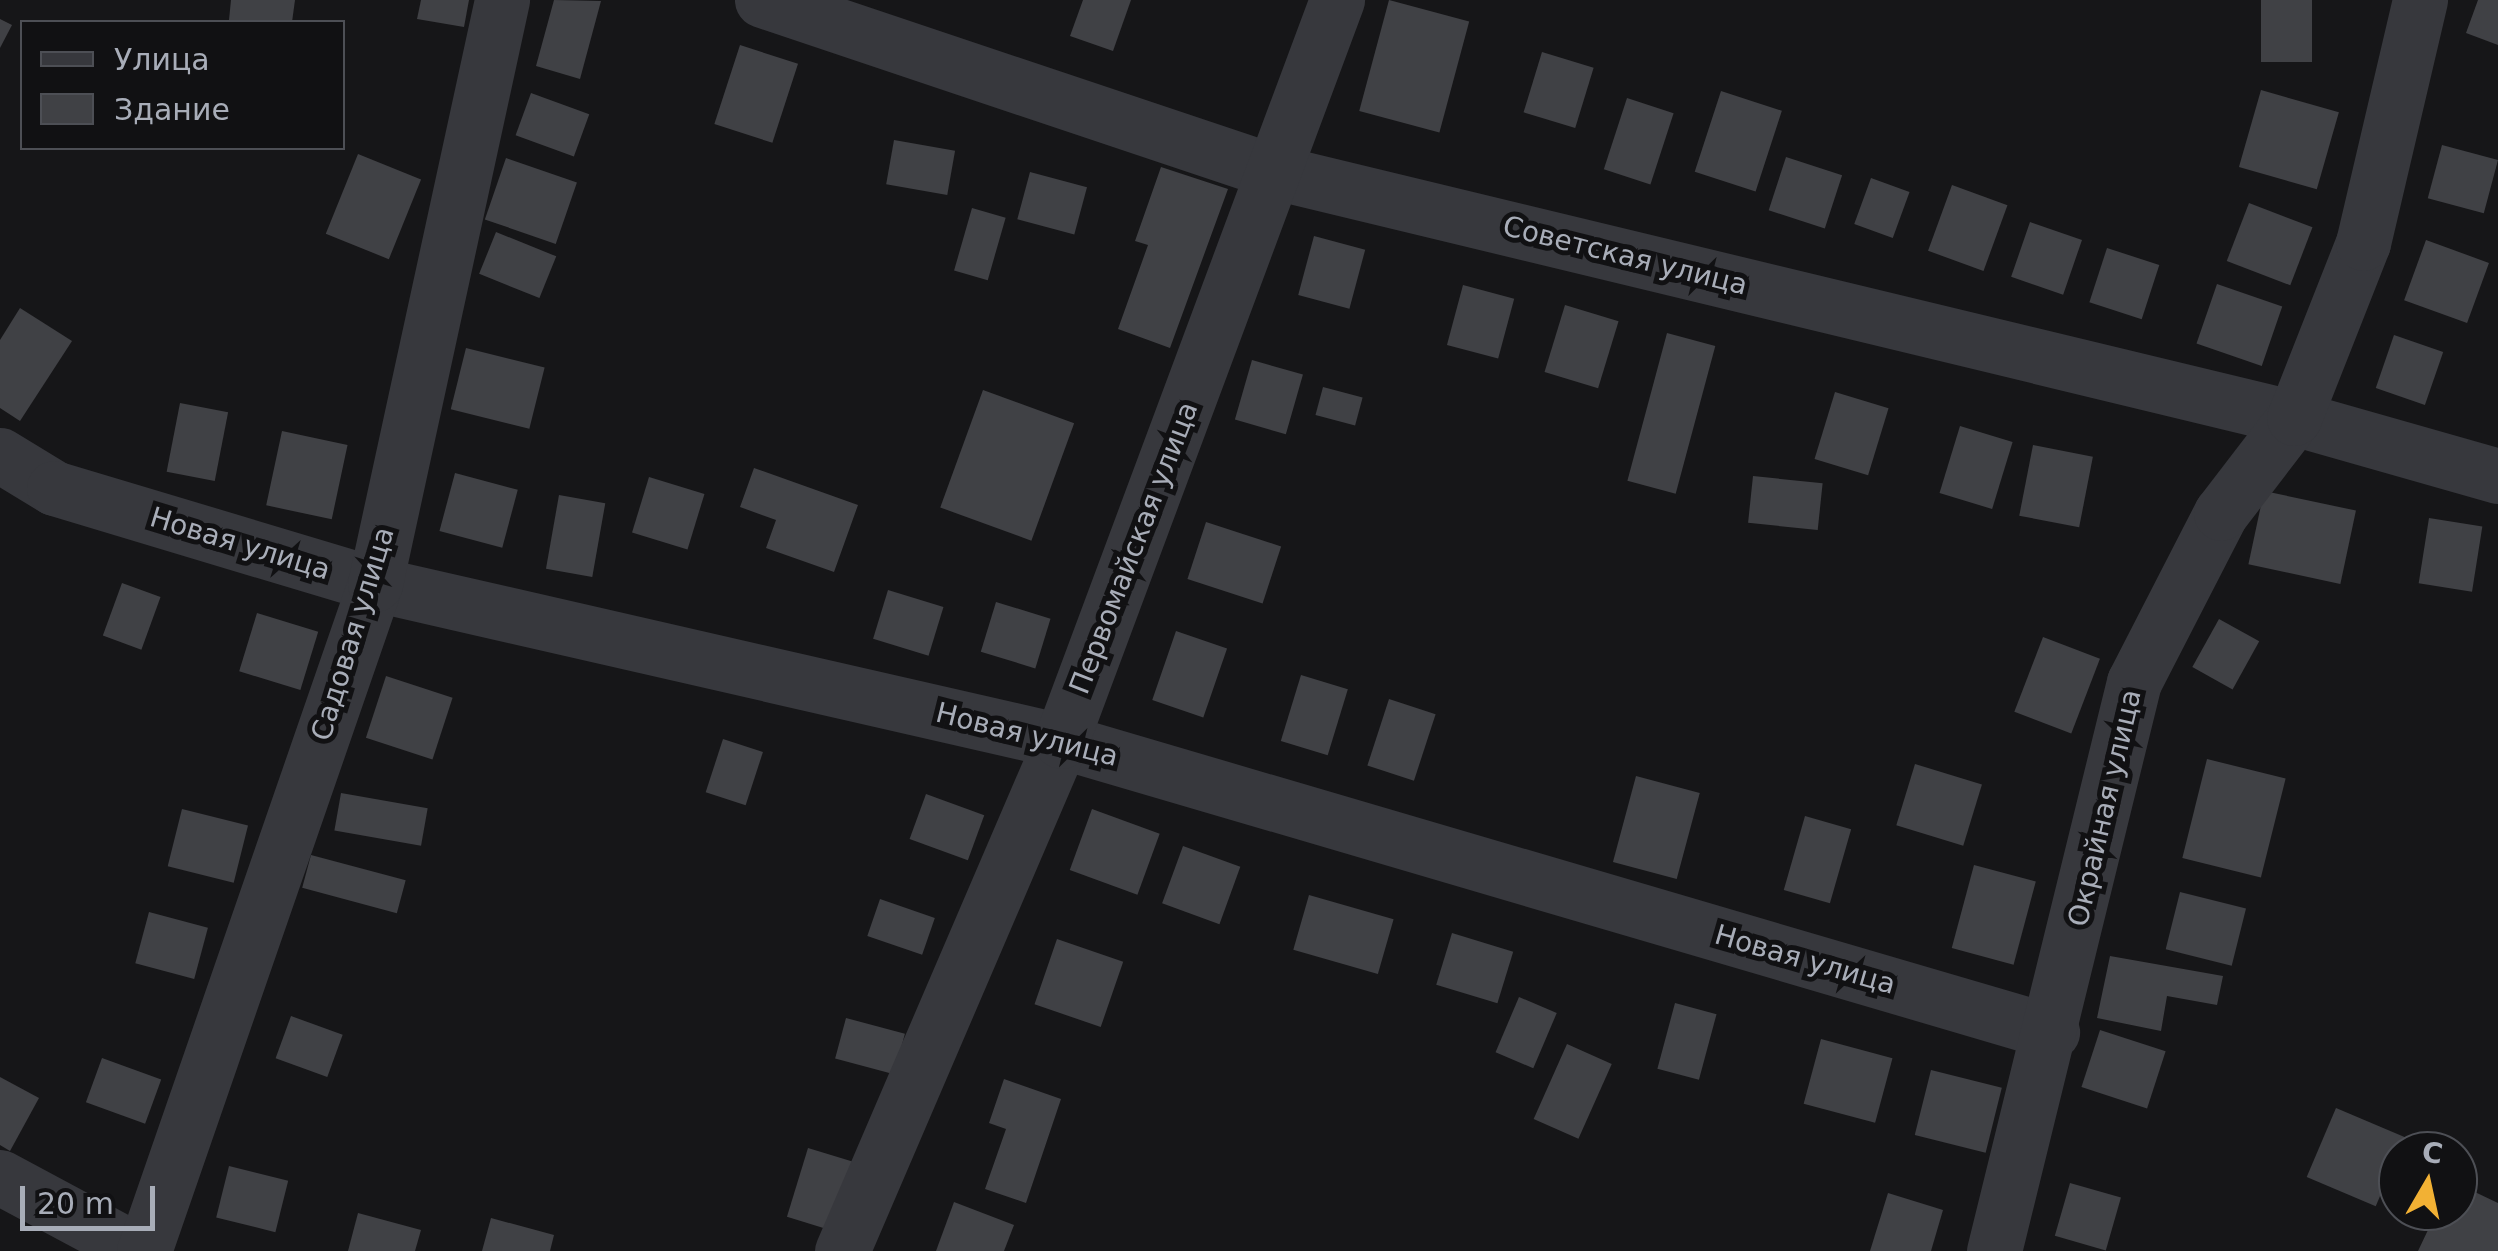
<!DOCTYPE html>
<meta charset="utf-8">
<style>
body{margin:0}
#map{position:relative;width:2498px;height:1251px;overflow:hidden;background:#161618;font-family:"DejaVu Sans",sans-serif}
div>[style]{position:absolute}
.building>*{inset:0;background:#404145;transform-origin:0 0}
.minor>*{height:55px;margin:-27.5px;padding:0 27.5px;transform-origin:27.5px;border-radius:27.5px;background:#37383d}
span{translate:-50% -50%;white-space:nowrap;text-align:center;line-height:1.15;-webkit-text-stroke:10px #111113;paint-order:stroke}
.street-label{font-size:28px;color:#a8adb8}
.legend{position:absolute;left:20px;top:20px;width:325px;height:130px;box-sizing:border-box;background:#111113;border:2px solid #4d4f55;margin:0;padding:12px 18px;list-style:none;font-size:30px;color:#a8adb8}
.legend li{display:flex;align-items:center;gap:20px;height:50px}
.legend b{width:50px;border:2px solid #4d4f55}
.north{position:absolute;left:2378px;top:1131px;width:100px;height:100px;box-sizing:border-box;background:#111113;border:2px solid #4d4f55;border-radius:50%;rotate:9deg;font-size:28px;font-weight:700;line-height:40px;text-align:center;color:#a8adb8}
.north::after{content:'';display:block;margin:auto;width:35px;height:45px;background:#f2b134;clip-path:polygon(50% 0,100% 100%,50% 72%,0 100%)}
.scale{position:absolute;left:20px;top:1186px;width:135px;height:45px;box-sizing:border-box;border:5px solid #a8adb8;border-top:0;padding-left:12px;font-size:30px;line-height:35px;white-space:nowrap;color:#a8adb8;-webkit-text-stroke:8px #111113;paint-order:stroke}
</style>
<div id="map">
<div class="building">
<div style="clip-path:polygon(231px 0,295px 0,292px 22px,229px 20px)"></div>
<div style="clip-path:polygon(421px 0,469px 0,464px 27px,417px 19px)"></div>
<div style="clip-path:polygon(554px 0,601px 1px,580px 79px,536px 66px)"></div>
<div style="clip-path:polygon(1083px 0,1131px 0,1113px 51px,1070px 36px)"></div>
<div style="left:1389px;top:0;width:83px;height:115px;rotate:15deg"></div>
<div style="left:2261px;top:0;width:51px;height:62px"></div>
<div style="clip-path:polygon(2478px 0,2498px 0,2498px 45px,2466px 33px)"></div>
<div style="clip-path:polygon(0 19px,12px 25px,0 48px)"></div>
<div style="left:740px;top:45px;width:61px;height:83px;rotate:18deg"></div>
<div style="left:1542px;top:52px;width:54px;height:63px;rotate:17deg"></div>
<div style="left:2261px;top:90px;width:81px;height:80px;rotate:16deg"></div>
<div style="left:1721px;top:91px;width:64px;height:85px;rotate:18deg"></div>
<div style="left:531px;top:93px;width:62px;height:45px;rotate:20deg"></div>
<div style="left:1627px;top:98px;width:49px;height:75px;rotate:18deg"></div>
<div style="left:894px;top:140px;width:62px;height:45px;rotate:10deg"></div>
<div style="left:2442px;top:145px;width:58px;height:55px;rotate:15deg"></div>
<div style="left:358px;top:154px;width:68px;height:86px;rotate:22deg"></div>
<div style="left:1786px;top:157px;width:59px;height:56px;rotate:18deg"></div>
<div style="left:506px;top:158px;width:75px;height:65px;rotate:19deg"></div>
<div style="clip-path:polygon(1161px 167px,1228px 189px,1170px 348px,1118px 329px,1148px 245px,1135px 241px)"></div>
<div style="left:1030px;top:172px;width:59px;height:49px;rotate:15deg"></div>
<div style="left:1871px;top:178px;width:41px;height:49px;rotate:20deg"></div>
<div style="left:1952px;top:185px;width:59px;height:70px;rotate:20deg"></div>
<div style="left:2249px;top:203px;width:68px;height:62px;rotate:21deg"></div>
<div style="left:972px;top:208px;width:35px;height:65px;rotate:16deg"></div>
<div style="left:2030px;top:222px;width:55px;height:58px;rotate:19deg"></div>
<div style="left:496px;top:232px;width:65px;height:45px;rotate:22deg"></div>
<div style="left:1314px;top:236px;width:53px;height:61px;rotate:15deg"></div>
<div style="left:2426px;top:240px;width:67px;height:64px;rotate:20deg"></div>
<div style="left:2107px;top:248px;width:55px;height:57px;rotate:18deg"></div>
<div style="left:2217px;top:284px;width:69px;height:63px;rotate:19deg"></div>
<div style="left:1463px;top:285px;width:53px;height:62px;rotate:15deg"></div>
<div style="left:1565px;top:305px;width:56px;height:70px;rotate:17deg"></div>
<div style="clip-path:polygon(20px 308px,72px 341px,20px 421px,0 408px,0 340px)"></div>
<div style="left:1667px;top:333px;width:50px;height:153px;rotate:15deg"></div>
<div style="left:2394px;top:335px;width:52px;height:56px;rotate:19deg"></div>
<div style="left:466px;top:348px;width:81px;height:63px;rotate:14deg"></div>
<div style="left:1252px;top:360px;width:53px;height:62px;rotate:16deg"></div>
<div style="left:1323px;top:387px;width:41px;height:29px;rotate:15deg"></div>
<div style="left:983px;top:390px;width:97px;height:125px;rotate:20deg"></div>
<div style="left:1835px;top:392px;width:56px;height:70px;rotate:17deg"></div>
<div style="left:180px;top:403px;width:49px;height:70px;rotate:11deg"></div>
<div style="left:1960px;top:426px;width:55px;height:70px;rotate:17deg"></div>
<div style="left:282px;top:431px;width:67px;height:76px;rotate:12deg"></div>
<div style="left:2033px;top:445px;width:61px;height:72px;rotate:11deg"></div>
<div style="clip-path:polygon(754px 468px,858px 505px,834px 572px,766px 548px,776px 520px,740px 507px)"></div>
<div style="left:455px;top:473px;width:65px;height:60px;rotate:15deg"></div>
<div style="left:1753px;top:476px;width:70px;height:47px;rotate:6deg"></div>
<div style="left:649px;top:477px;width:58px;height:58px;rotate:17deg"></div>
<div style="left:2264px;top:491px;width:94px;height:75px;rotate:12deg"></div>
<div style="left:559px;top:495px;width:47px;height:75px;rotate:10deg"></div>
<div style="left:2429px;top:518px;width:54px;height:66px;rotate:9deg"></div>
<div style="left:1206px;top:522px;width:79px;height:60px;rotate:18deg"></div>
<div style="left:122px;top:583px;width:41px;height:56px;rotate:20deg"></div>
<div style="left:888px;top:590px;width:58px;height:51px;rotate:17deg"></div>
<div style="left:996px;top:602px;width:57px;height:52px;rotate:17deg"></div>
<div style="left:257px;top:613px;width:64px;height:61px;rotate:17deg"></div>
<div style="left:2219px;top:619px;width:46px;height:55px;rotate:29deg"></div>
<div style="left:1176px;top:631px;width:54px;height:73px;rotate:19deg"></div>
<div style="left:2043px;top:637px;width:61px;height:80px;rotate:21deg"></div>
<div style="left:1301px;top:675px;width:49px;height:69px;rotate:17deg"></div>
<div style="left:386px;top:676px;width:70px;height:65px;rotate:18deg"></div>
<div style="left:1389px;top:699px;width:49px;height:70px;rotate:18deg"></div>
<div style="left:723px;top:739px;width:42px;height:56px;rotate:18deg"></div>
<div style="left:2207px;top:759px;width:81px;height:102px;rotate:14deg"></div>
<div style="left:1915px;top:764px;width:70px;height:64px;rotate:17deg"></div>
<div style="left:1636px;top:776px;width:66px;height:89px;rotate:15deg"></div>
<div style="left:341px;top:793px;width:88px;height:38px;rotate:10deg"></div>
<div style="left:926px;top:794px;width:62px;height:48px;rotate:20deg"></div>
<div style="left:182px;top:809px;width:68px;height:59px;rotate:14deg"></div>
<div style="left:1092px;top:809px;width:72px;height:65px;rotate:20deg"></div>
<div style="left:1805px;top:816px;width:48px;height:77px;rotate:16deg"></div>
<div style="left:1183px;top:846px;width:61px;height:61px;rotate:20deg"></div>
<div style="left:311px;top:855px;width:98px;height:34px;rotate:15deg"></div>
<div style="left:1974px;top:865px;width:64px;height:86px;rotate:15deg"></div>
<div style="left:2180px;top:892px;width:68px;height:59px;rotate:14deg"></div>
<div style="left:1309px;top:895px;width:88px;height:57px;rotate:16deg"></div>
<div style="left:880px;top:899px;width:58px;height:39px;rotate:19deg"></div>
<div style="left:149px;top:912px;width:61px;height:53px;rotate:15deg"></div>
<div style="left:1452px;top:933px;width:64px;height:54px;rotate:17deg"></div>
<div style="left:1057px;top:939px;width:70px;height:69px;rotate:19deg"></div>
<div style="clip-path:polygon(2110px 956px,2223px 976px,2217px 1005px,2167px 996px,2161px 1031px,2097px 1018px)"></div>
<div style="left:1519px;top:997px;width:41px;height:60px;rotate:23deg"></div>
<div style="left:1675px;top:1003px;width:43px;height:68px;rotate:15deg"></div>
<div style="left:291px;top:1016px;width:55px;height:45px;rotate:20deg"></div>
<div style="left:846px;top:1018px;width:61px;height:42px;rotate:15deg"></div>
<div style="left:2100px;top:1030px;width:69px;height:60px;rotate:18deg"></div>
<div style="left:1821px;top:1039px;width:74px;height:67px;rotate:15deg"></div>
<div style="left:1567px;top:1044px;width:49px;height:82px;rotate:24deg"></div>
<div style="left:102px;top:1058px;width:63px;height:47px;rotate:20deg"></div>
<div style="left:1931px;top:1070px;width:73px;height:67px;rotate:14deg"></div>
<div style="clip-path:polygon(0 1077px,39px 1098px,10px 1151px,0 1145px)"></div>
<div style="clip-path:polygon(1004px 1079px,1061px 1099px,1026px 1203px,985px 1189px,1006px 1129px,989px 1123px)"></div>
<div style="left:2336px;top:1108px;width:75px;height:75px;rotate:23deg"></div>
<div style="left:808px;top:1148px;width:67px;height:72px;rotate:17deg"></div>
<div style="left:229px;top:1166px;width:61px;height:53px;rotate:14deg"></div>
<div style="left:2070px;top:1183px;width:53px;height:55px;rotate:16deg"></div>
<div style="clip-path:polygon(2458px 1184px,2498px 1203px,2498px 1251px,2418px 1251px,2437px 1211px,2458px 1211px)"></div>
<div style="clip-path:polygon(1888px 1193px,1943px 1210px,1931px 1251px,1870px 1251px)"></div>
<div style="clip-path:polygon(954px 1202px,1014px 1225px,1004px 1251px,936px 1251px)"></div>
<div style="clip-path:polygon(358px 1213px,421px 1230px,415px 1251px,348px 1251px)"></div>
<div style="clip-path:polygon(491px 1218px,554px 1235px,550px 1251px,482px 1251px)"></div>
</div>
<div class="minor">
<div style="left:762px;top:0;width:541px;rotate:18.54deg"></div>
<div style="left:1275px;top:172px;width:1048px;rotate:13.57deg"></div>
<div style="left:2294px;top:418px;width:212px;rotate:15.9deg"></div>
<div style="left:0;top:455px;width:63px;rotate:31.4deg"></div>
<div style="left:54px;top:488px;width:335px;rotate:16.7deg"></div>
<div style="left:375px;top:584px;width:704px;rotate:12.89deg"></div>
<div style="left:1061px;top:741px;width:1033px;rotate:16.36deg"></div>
<div style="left:0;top:1177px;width:157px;rotate:28.2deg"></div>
<div style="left:144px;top:1251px;width:706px;rotate:-70.9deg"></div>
<div style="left:375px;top:584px;width:598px;rotate:-77.73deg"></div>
<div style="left:842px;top:1251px;width:555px;rotate:-66.76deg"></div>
<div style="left:1061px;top:741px;width:791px;rotate:-69.57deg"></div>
<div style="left:1994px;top:1251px;width:586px;rotate:-76.18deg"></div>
<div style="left:2134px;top:682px;width:190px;rotate:-62.8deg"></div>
<div style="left:2221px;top:513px;width:120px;rotate:-52.5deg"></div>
<div style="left:2294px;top:418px;width:188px;rotate:-68.5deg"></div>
<div style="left:2363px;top:243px;width:250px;rotate:-76.8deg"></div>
</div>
<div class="street-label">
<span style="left:1625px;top:256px;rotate:14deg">Советская улица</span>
<span style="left:240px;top:544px;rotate:17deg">Новая улица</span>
<span style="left:1134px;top:548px;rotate:-69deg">Первомайская улица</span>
<span style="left:353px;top:634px;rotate:-73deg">Садовая улица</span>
<span style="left:1027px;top:735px;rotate:14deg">Новая улица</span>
<span style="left:2105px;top:808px;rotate:-77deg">Окрайная улица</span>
<span style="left:1805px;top:960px;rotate:16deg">Новая улица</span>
</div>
<ul class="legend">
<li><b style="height:12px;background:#37383d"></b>Улица</li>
<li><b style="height:28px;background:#404145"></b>Здание</li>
</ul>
<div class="north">С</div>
<div class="scale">20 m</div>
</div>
